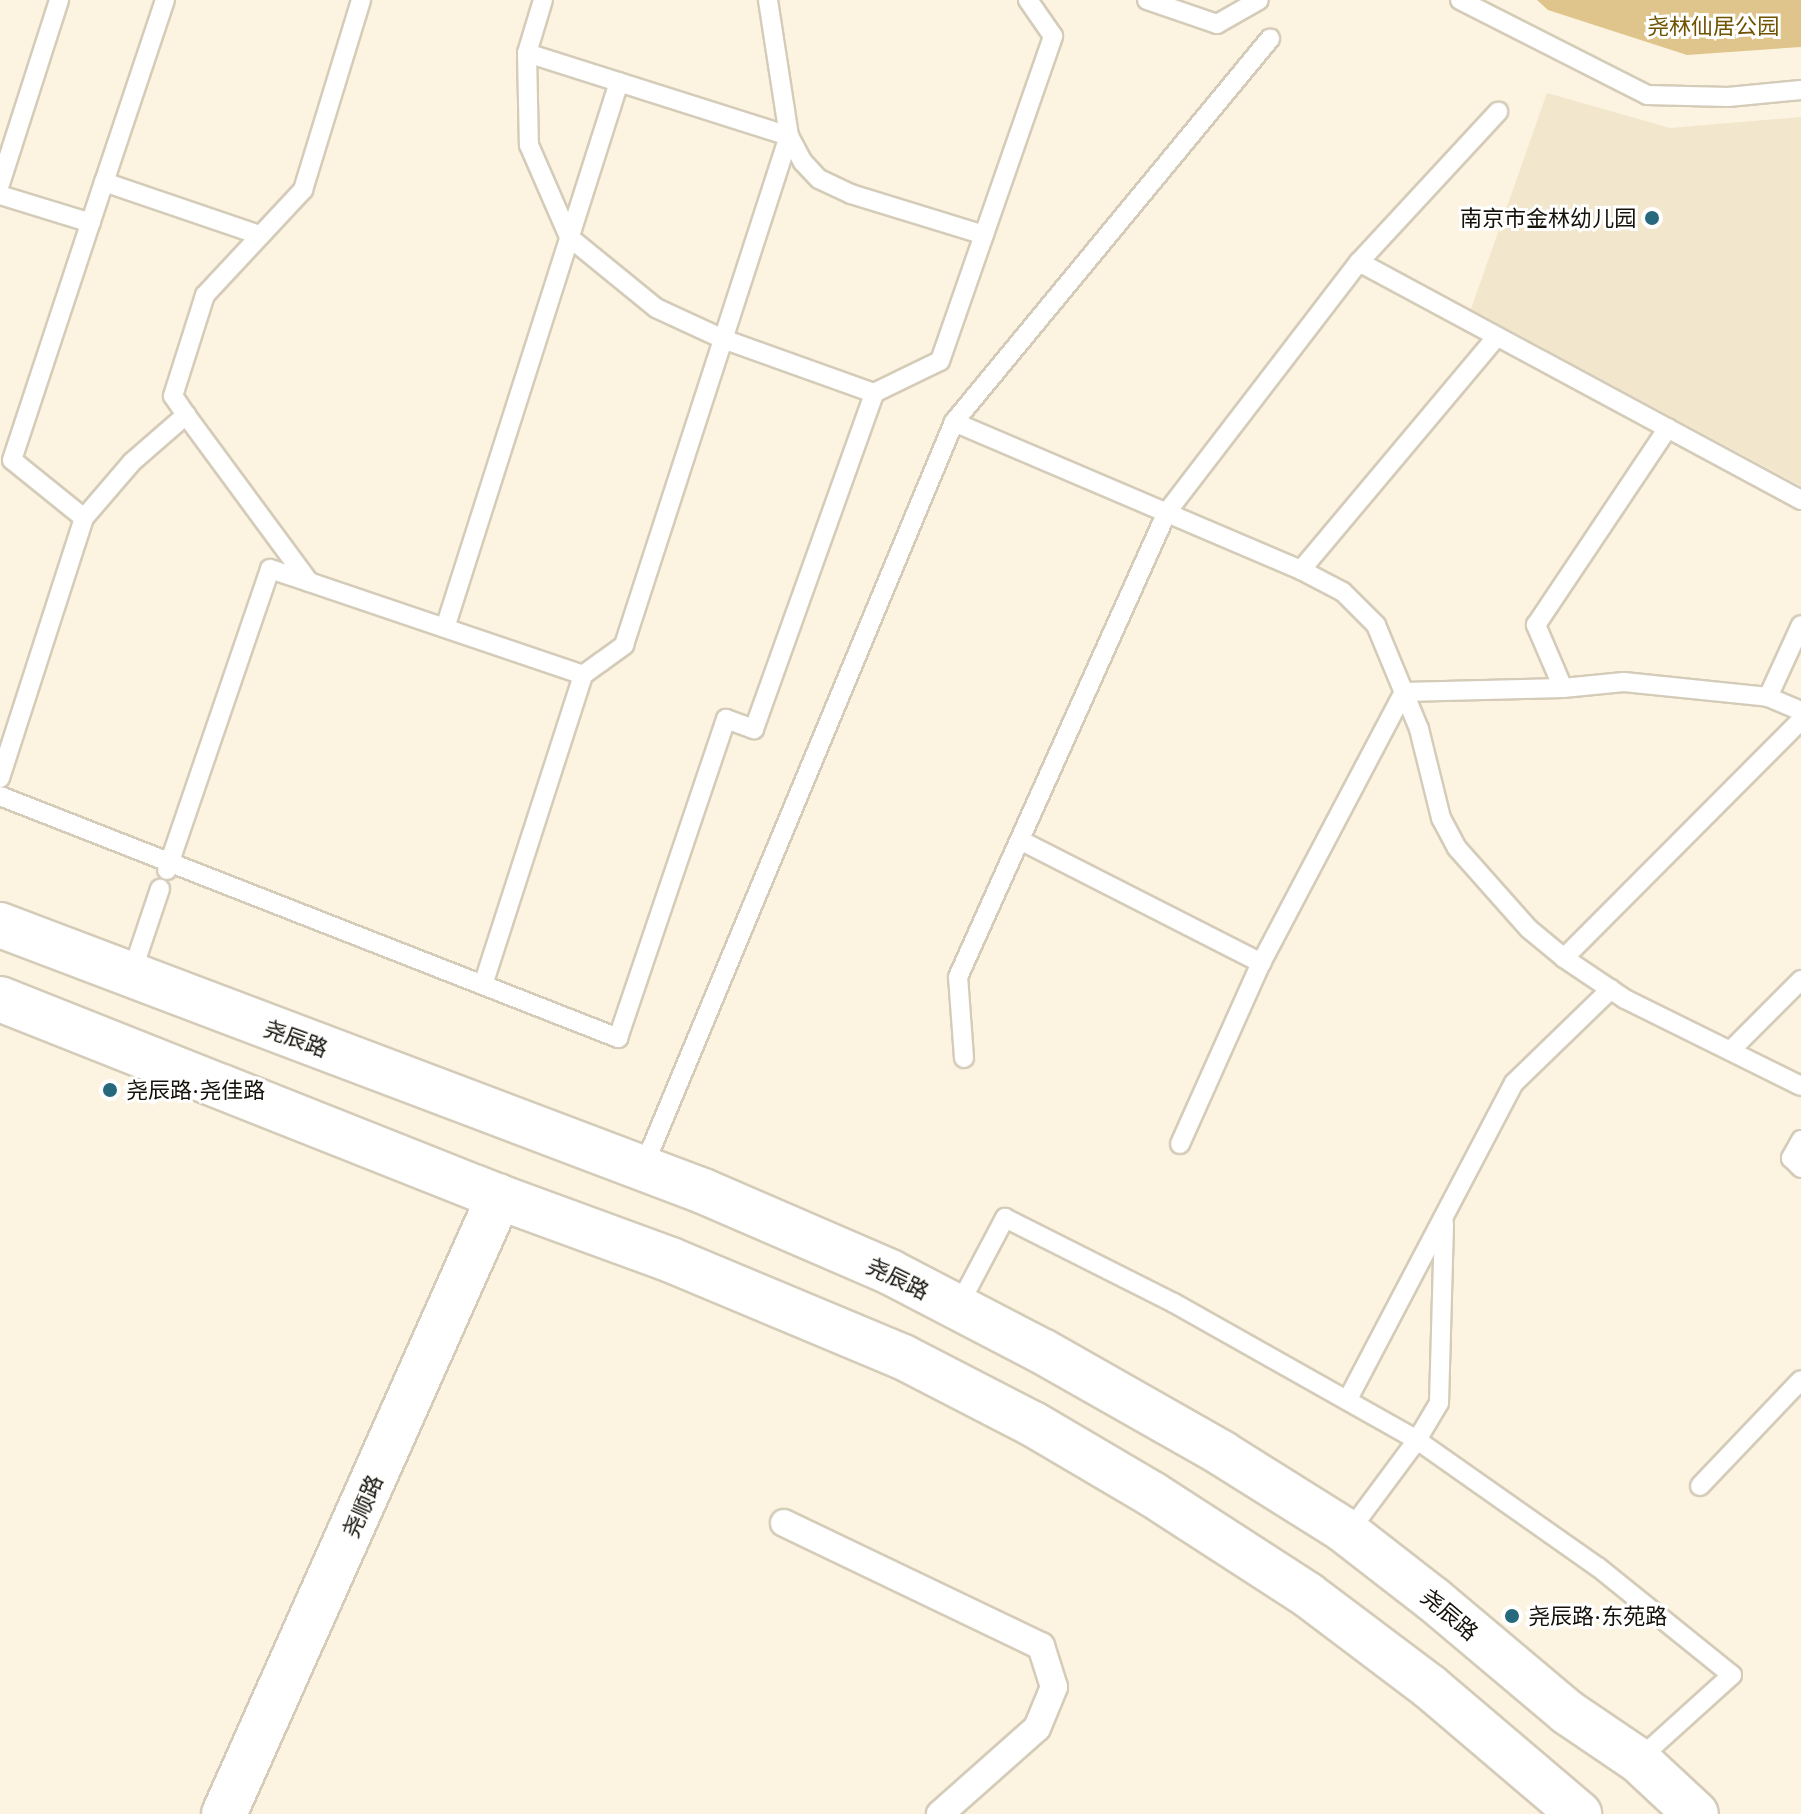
<!DOCTYPE html>
<meta charset="utf-8">
<style>
body{margin:0}
#map{position:relative;width:1801px;height:1814px;overflow:hidden;background:#fcf3e0;font-family:"IBM Plex Sans","Noto Sans SC",sans-serif}
div>[style]{position:absolute}
.built>*{inset:0;background:#f2e6cc}
.green>*{inset:0;background:#dfc58b}
.roads{filter:drop-shadow(2px 0 #d4ccb9) drop-shadow(-2px 0 #d4ccb9) drop-shadow(0 2px #d4ccb9) drop-shadow(0 -2px #d4ccb9)}
.service>*{height:18px;margin:-9px;padding:0 9px;transform-origin:9px;border-radius:9px;background:#fff}
.pedestrian>*{height:26px;margin:-13px;padding:0 13px;transform-origin:13px;border-radius:13px;background:#fff}
.secondary>*{height:44px;margin:-22px;padding:0 22px;transform-origin:22px;border-radius:22px;background:#fff}
.dots>*{width:22px;height:22px;translate:-50% -50%;box-sizing:border-box;border:4px solid #fff;border-radius:50%}
span{translate:-50% -50%;white-space:nowrap;text-align:center;line-height:1.15;-webkit-text-stroke:6px #fff;paint-order:stroke}
.park-label{font-size:22px;color:#6f5300}
.poi-label{font-size:22px;color:#14110a}
.right{translate:-100% -50%;text-align:right}
.left{translate:0 -50%;text-align:left}
.street-label{font-size:22px;color:#14110a}
</style>
<div id="map">
<div class="built">
<div style="clip-path:polygon(1547px 93px,1670px 128px,1801px 117px,1801px 486px,1471px 309px)"></div>
</div>
<div class="green">
<div style="clip-path:polygon(1537px 0,1801px 0,1801px 47px,1687px 55px,1548px 10px)"></div>
</div>
<div class="roads">
<div class="service">
<div style="left:165px;top:0;width:192px;rotate:108.5deg"></div>
<div style="left:104px;top:182px;width:165px;rotate:18.8deg"></div>
<div style="left:543px;top:0;width:55px;rotate:106.8deg"></div>
<div style="left:527px;top:53px;width:92px;rotate:88.8deg"></div>
<div style="left:529px;top:145px;width:100px;rotate:66.5deg"></div>
<div style="left:569px;top:237px;width:112px;rotate:39.2deg"></div>
<div style="left:656px;top:308px;width:74px;rotate:24.8deg"></div>
<div style="left:723px;top:339px;width:160px;rotate:19.7deg"></div>
<div style="left:1147px;top:0;width:74px;rotate:18.9deg"></div>
<div style="left:1217px;top:24px;width:48px;rotate:-29.7deg"></div>
<div style="left:1460px;top:0;width:210px;rotate:26.9deg"></div>
<div style="left:1647px;top:95px;width:81px;rotate:1.4deg"></div>
<div style="left:1728px;top:97px;width:73px;rotate:-5.5deg"></div>
<div style="left:527px;top:53px;width:275px;rotate:17.6deg"></div>
<div style="left:789px;top:136px;width:30px;rotate:62deg"></div>
<div style="left:803px;top:162px;width:23px;rotate:47deg"></div>
<div style="left:819px;top:179px;width:35px;rotate:25deg"></div>
<div style="left:851px;top:194px;width:139px;rotate:17.1deg"></div>
<div style="left:0;top:184px;width:193px;rotate:-72.2deg"></div>
<div style="left:0;top:195px;width:95px;rotate:17.1deg"></div>
<div style="left:1359px;top:262px;width:502px;rotate:28.3deg"></div>
<div style="left:186px;top:415px;width:207px;rotate:53.6deg"></div>
<div style="left:309px;top:582px;width:289px;rotate:18.7deg"></div>
<div style="left:583px;top:675px;width:22px;rotate:-36deg"></div>
<div style="left:601px;top:662px;width:29px;rotate:-36deg"></div>
<div style="left:624px;top:645px;width:535px;rotate:-72.04deg"></div>
<div style="left:789px;top:136px;width:138px;rotate:-98.8deg"></div>
<div style="left:954px;top:422px;width:497px;rotate:-50.5deg"></div>
<div style="left:84px;top:518px;width:92px;rotate:-141.1deg"></div>
<div style="left:12px;top:460px;width:293px;rotate:-71.7deg"></div>
<div style="left:1301px;top:570px;width:302px;rotate:-50deg"></div>
<div style="left:445px;top:628px;width:573px;rotate:-72.32deg"></div>
<div style="left:1563px;top:688px;width:69px;rotate:-113.2deg"></div>
<div style="left:1536px;top:625px;width:237px;rotate:-56.2deg"></div>
<div style="left:1768px;top:697px;width:79px;rotate:-65.4deg"></div>
<div style="left:0;top:778px;width:273px;rotate:-72.1deg"></div>
<div style="left:84px;top:518px;width:74px;rotate:-49.4deg"></div>
<div style="left:132px;top:462px;width:72px;rotate:-41deg"></div>
<div style="left:186px;top:415px;width:23px;rotate:-124deg"></div>
<div style="left:173px;top:396px;width:106px;rotate:-72.4deg"></div>
<div style="left:205px;top:295px;width:144px;rotate:-47deg"></div>
<div style="left:303px;top:190px;width:199px;rotate:-73deg"></div>
<div style="left:0;top:796px;width:664px;rotate:21.38deg"></div>
<div style="left:618px;top:1038px;width:337px;rotate:-71.3deg"></div>
<div style="left:726px;top:719px;width:30px;rotate:20deg"></div>
<div style="left:754px;top:729px;width:357px;rotate:-70.3deg"></div>
<div style="left:874px;top:393px;width:73px;rotate:-25.9deg"></div>
<div style="left:940px;top:361px;width:344px;rotate:-70.8deg"></div>
<div style="left:1053px;top:36px;width:44px;rotate:-124.8deg"></div>
<div style="left:1020px;top:840px;width:271px;rotate:27deg"></div>
<div style="left:167px;top:870px;width:318px;rotate:-71.1deg"></div>
<div style="left:270px;top:569px;width:41px;rotate:18.4deg"></div>
<div style="left:1564px;top:958px;width:336px;rotate:-45.1deg"></div>
<div style="left:131px;top:975px;width:91px;rotate:-71.4deg"></div>
<div style="left:483px;top:985px;width:326px;rotate:-72.1deg"></div>
<div style="left:1732px;top:1049px;width:98px;rotate:-45deg"></div>
<div style="left:964px;top:1058px;width:81px;rotate:-94.2deg"></div>
<div style="left:958px;top:977px;width:510px;rotate:-65.8deg"></div>
<div style="left:1167px;top:512px;width:315px;rotate:-52.5deg"></div>
<div style="left:1359px;top:262px;width:205px;rotate:-47.2deg"></div>
<div style="left:1801px;top:1140px;width:21px;rotate:119deg"></div>
<div style="left:1791px;top:1158px;width:14px;rotate:45deg"></div>
<div style="left:1180px;top:1144px;width:198px;rotate:-65.9deg"></div>
<div style="left:1261px;top:963px;width:306px;rotate:-62.2deg"></div>
<div style="left:1404px;top:692px;width:159px;rotate:-1.4deg"></div>
<div style="left:1563px;top:688px;width:61px;rotate:-5.6deg"></div>
<div style="left:1624px;top:682px;width:145px;rotate:5.9deg"></div>
<div style="left:1768px;top:697px;width:36px;rotate:23deg"></div>
<div style="left:643px;top:1168px;width:808px;rotate:-67.37deg"></div>
<div style="left:954px;top:422px;width:377px;rotate:23.1deg"></div>
<div style="left:1301px;top:570px;width:47px;rotate:27.6deg"></div>
<div style="left:1343px;top:592px;width:47px;rotate:45deg"></div>
<div style="left:1376px;top:625px;width:113px;rotate:67.5deg"></div>
<div style="left:1419px;top:729px;width:92px;rotate:76.1deg"></div>
<div style="left:1441px;top:818px;width:34px;rotate:62deg"></div>
<div style="left:1457px;top:848px;width:108px;rotate:48.4deg"></div>
<div style="left:1529px;top:929px;width:45px;rotate:39.6deg"></div>
<div style="left:1564px;top:958px;width:73px;rotate:33.9deg"></div>
<div style="left:1625px;top:999px;width:196px;rotate:26.3deg"></div>
<div style="left:958px;top:1307px;width:101px;rotate:-62.2deg"></div>
<div style="left:1005px;top:1218px;width:189px;rotate:26.7deg"></div>
<div style="left:1174px;top:1303px;width:279px;rotate:29.4deg"></div>
<div style="left:1417px;top:1440px;width:221px;rotate:35.1deg"></div>
<div style="left:1598px;top:1567px;width:172px;rotate:38.9deg"></div>
<div style="left:1732px;top:1675px;width:127px;rotate:137.9deg"></div>
<div style="left:1348px;top:1399px;width:357px;rotate:-62.3deg"></div>
<div style="left:1514px;top:1083px;width:135px;rotate:-44.1deg"></div>
<div style="left:1700px;top:1486px;width:146px;rotate:-46.4deg"></div>
<div style="left:1348px;top:1533px;width:116px;rotate:-53.4deg"></div>
<div style="left:1417px;top:1440px;width:43px;rotate:-59.3deg"></div>
<div style="left:1439px;top:1403px;width:180px;rotate:-88.4deg"></div>
</div>
<div class="pedestrian">
<div style="left:784px;top:1523px;width:285px;rotate:25.6deg"></div>
<div style="left:1041px;top:1646px;width:43px;rotate:72.4deg"></div>
<div style="left:1054px;top:1687px;width:44px;rotate:112.5deg"></div>
<div style="left:1037px;top:1728px;width:130px;rotate:138.4deg"></div>
</div>
<div class="secondary">
<div style="left:0;top:925px;width:752px;rotate:20.73deg"></div>
<div style="left:703px;top:1191px;width:204px;rotate:23.4deg"></div>
<div style="left:890px;top:1272px;width:171px;rotate:27.5deg"></div>
<div style="left:1042px;top:1351px;width:208px;rotate:29.6deg"></div>
<div style="left:1223px;top:1454px;width:143px;rotate:32.1deg"></div>
<div style="left:1344px;top:1530px;width:113px;rotate:37.8deg"></div>
<div style="left:1433px;top:1599px;width:175px;rotate:40.1deg"></div>
<div style="left:1567px;top:1712px;width:86px;rotate:34.1deg"></div>
<div style="left:1638px;top:1760px;width:79px;rotate:43deg"></div>
<div style="left:0;top:999px;width:537px;rotate:21.64deg"></div>
<div style="left:499px;top:1197px;width:183px;rotate:20.1deg"></div>
<div style="left:671px;top:1260px;width:251px;rotate:22.7deg"></div>
<div style="left:903px;top:1357px;width:146px;rotate:27.3deg"></div>
<div style="left:1033px;top:1424px;width:138px;rotate:30.5deg"></div>
<div style="left:1152px;top:1494px;width:186px;rotate:32.9deg"></div>
<div style="left:1308px;top:1595px;width:153px;rotate:37deg"></div>
<div style="left:1430px;top:1687px;width:196px;rotate:40.4deg"></div>
<div style="left:224px;top:1814px;width:676px;rotate:-65.98deg"></div>
</div>
</div>
<div class="dots">
<div style="left:1652px;top:218px;background:#27697c"></div>
<div style="left:110px;top:1090px;background:#27697c"></div>
<div style="left:1512px;top:1616px;background:#27697c"></div>
</div>
<div class="park-label">
<span style="left:1713px;top:26px">尧林仙居公园</span>
</div>
<div class="poi-label">
<span class="right" style="left:1636px;top:218px">南京市金林幼儿园</span>
<span class="left" style="left:126px;top:1090px">尧辰路·尧佳路</span>
<span class="left" style="left:1528px;top:1616px">尧辰路·东苑路</span>
</div>
<div class="street-label">
<span style="left:296px;top:1038px;rotate:20deg">尧辰路</span>
<span style="left:898px;top:1278px;rotate:26deg">尧辰路</span>
<span style="left:362px;top:1506px;rotate:-66deg">尧顺路</span>
<span style="left:1450px;top:1614px;rotate:40deg">尧辰路</span>
</div>
</div>
